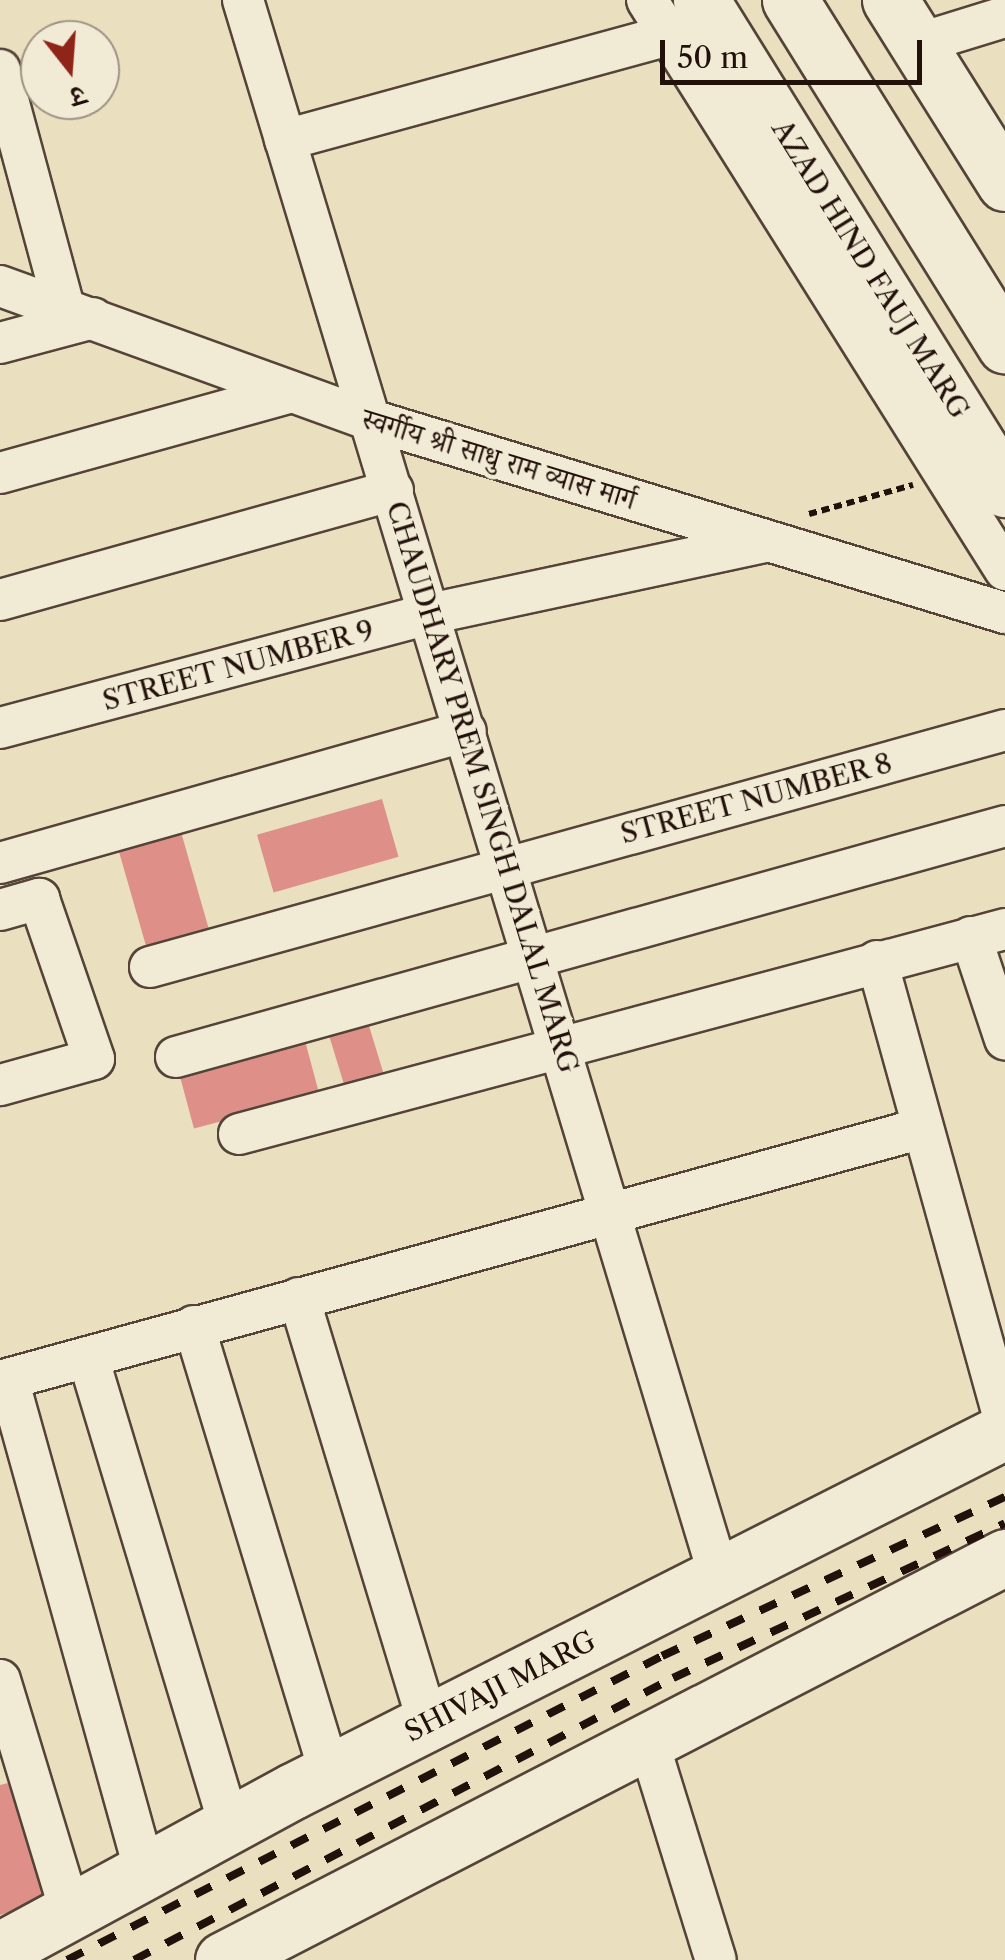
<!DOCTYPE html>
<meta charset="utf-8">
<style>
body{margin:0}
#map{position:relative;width:1005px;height:1960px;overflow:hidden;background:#eadfbf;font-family:"Libre Caslon Text","Noto Serif Devanagari",serif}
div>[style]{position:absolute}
.building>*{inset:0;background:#dd8f88;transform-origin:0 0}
.path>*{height:6px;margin-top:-3px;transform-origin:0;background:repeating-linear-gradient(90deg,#22110b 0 8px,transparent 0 13px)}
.roads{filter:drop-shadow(2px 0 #544438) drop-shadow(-2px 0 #544438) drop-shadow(0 2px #544438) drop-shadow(0 -2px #544438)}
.street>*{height:40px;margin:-20px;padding:0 20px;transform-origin:20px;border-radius:20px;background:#f1ead5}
.secondary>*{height:55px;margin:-27.5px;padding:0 27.5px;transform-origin:27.5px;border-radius:27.5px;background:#f1ead5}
.rail>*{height:8px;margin-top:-4px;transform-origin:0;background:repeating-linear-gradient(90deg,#22110b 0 18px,transparent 0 36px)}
span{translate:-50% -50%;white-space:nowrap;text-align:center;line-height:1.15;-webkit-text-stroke:9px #f1ead5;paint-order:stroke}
.street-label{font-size:28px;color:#22110b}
.north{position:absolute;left:20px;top:20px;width:100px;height:100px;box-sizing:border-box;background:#f1ead5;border:2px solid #9e9384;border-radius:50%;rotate:163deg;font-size:28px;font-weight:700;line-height:40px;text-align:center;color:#22110b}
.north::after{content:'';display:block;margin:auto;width:35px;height:45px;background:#8f2418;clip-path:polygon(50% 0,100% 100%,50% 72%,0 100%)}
.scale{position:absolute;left:660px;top:40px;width:262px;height:45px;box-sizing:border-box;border:5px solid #22110b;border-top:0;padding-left:12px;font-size:30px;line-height:35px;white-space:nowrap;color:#22110b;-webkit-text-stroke:8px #f1ead5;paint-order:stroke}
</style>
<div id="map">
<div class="building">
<div style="left:382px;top:799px;width:60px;height:130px;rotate:74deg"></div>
<div style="left:181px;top:832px;width:107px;height:65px;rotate:74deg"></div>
<div style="left:366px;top:1016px;width:59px;height:41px;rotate:73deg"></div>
<div style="left:304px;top:1037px;width:60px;height:130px;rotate:75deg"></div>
<div style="clip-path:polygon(8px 1783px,46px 1900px,0 1915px,0 1785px)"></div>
</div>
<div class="path">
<div style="left:809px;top:514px;width:108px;rotate:-15.6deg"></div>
</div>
<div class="roads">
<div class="street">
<div style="left:243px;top:0;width:1646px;rotate:73.19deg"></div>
<div style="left:647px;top:0;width:673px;rotate:57.87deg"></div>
<div style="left:917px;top:44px;width:92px;rotate:-17.1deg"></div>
<div style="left:0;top:70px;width:246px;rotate:74.9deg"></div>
<div style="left:285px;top:140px;width:398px;rotate:-15.3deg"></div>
<div style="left:0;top:286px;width:394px;rotate:19.9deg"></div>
<div style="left:371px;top:420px;width:663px;rotate:16.93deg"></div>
<div style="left:0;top:343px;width:96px;rotate:-15deg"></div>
<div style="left:0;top:473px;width:303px;rotate:-15.5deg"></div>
<div style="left:0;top:600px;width:408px;rotate:-15.6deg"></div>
<div style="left:0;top:728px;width:444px;rotate:-14.9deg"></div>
<div style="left:429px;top:614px;width:345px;rotate:-12.1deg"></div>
<div style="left:0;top:863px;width:484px;rotate:-15.8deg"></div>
<div style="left:0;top:910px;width:41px;rotate:-15.8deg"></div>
<div style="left:39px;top:899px;width:169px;rotate:71deg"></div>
<div style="left:94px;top:1059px;width:98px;rotate:164.5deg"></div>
<div style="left:971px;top:937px;width:108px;rotate:71.6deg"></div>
<div style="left:877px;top:961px;width:480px;rotate:74.5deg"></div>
<div style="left:150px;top:967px;width:887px;rotate:-15.49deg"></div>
<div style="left:176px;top:1057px;width:861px;rotate:-15.57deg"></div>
<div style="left:239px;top:1134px;width:793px;rotate:-14.98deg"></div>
<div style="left:299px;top:1298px;width:444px;rotate:73.1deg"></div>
<div style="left:194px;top:1326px;width:467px;rotate:73.1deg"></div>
<div style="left:88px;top:1357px;width:490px;rotate:73.2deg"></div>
<div style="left:8px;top:1379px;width:512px;rotate:74.47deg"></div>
<div style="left:0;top:1381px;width:957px;rotate:-15.33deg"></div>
<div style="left:0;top:1680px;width:244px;rotate:73.1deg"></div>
<div style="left:648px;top:1741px;width:229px;rotate:72.8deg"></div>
</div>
<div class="secondary">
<div style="left:701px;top:0;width:576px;rotate:58.13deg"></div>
<div style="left:790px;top:0;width:407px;rotate:58.1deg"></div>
<div style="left:890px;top:0;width:216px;rotate:57.9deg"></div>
<div style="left:0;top:1950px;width:333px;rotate:-28.5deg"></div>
<div style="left:293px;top:1791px;width:798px;rotate:-26.82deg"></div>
<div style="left:223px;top:1960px;width:880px;rotate:-27.26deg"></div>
</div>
</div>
<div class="rail">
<div style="left:67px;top:1960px;width:668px;rotate:-27.06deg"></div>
<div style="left:662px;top:1656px;width:378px;rotate:-24.9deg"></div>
<div style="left:134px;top:1960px;width:608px;rotate:-27.62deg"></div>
<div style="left:673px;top:1678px;width:366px;rotate:-25deg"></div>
</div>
<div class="street-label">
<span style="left:871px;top:269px;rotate:58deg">AZAD HIND FAUJ MARG</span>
<span style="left:499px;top:459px;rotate:17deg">स्वर्गीय श्री साधु राम व्यास मार्ग</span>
<span style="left:238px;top:665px;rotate:-15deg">STREET NUMBER 9</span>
<span style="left:483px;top:787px;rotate:73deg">CHAUDHARY PREM SINGH DALAL MARG</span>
<span style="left:756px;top:798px;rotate:-15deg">STREET NUMBER 8</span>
<span style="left:500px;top:1686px;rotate:-27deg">SHIVAJI MARG</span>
</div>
<div class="north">उ</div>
<div class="scale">50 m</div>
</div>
